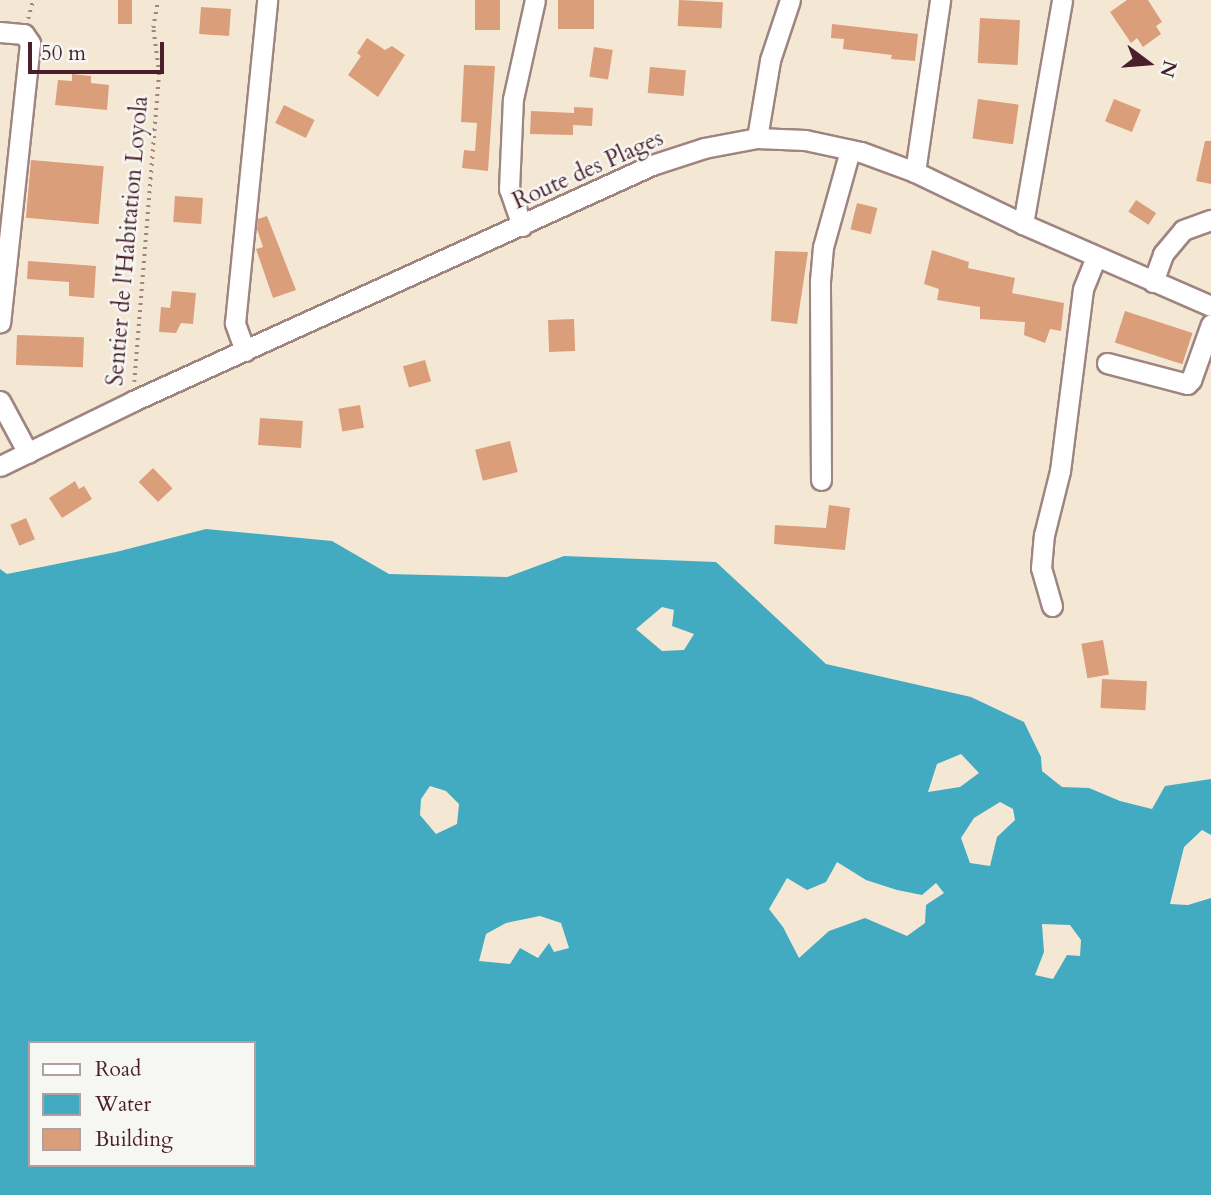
<!DOCTYPE html>
<style>
body{margin:0}
#map{position:relative;width:1211px;height:1195px;overflow:hidden;background:#f4e8d5;font-family:Cardo,serif}
div>[style]{position:absolute}
.water>*{inset:0;background:#42abc1}
.building>*{inset:0;background:#db9e7b;transform-origin:0 0}
.path>*{height:3.5px;margin-top:-1.75px;transform-origin:0;background:repeating-linear-gradient(90deg,#9f8480 0 2px,transparent 0 7px)}
.roads{filter:drop-shadow(2px 0 #9f8480) drop-shadow(-2px 0 #9f8480) drop-shadow(0 2px #9f8480) drop-shadow(0 -2px #9f8480)}
.minor>*{height:19px;margin:-9.5px;padding:0 9.5px;transform-origin:9.5px;border-radius:9.5px;background:#fff}
span{translate:-50% -50%;white-space:nowrap;text-align:center;line-height:1.15;-webkit-text-stroke:5px #f6f6f2;paint-order:stroke}
.street-label{font-size:23px;color:#4a1f2b}
.legend{position:absolute;left:28px;top:1041px;width:228px;height:126px;box-sizing:border-box;background:#f6f6f2;border:2px solid #b1a0a2;margin:0;padding:9px 12px;list-style:none;font-size:21px;color:#4a1f2b}
.legend li{display:flex;align-items:center;gap:14px;height:35px}
.legend b{width:35px;border:2px solid #b1a0a2}
.north{position:absolute;left:1113px;top:28px;width:70px;height:70px;-webkit-text-stroke:5px #f6f6f2;paint-order:stroke;rotate:106deg;font-size:19px;font-weight:700;line-height:28px;text-align:center;color:#4a1f2b}
.north::after{content:'';display:block;margin:auto;width:24px;height:32px;background:#4a1f2b;clip-path:polygon(50% 0,100% 100%,50% 72%,0 100%)}
.scale{position:absolute;left:28px;top:42px;width:136px;height:32px;box-sizing:border-box;border:4px solid #4a1f2b;border-top:0;padding-left:9px;font-size:21px;line-height:24px;white-space:nowrap;color:#4a1f2b;-webkit-text-stroke:5px #f6f6f2;paint-order:stroke}
</style>
<div id="map">
<div class="water">
<div style="clip-path:polygon(evenodd,206px 529px,332px 541px,389px 574px,507px 577px,564px 556px,716px 562px,826px 664px,971px 697px,1024px 722px,1041px 757px,1042px 771px,1062px 787px,1089px 788px,1120px 801px,1152px 809px,1165px 786px,1211px 779px,1211px 835px,1202px 830px,1184px 847px,1170px 904px,1188px 905px,1211px 898px,1211px 1195px,0 1195px,0 569px,7px 574px,116px 552px,206px 529px,662px 607px,674px 610px,672px 626px,694px 634px,684px 650px,662px 651px,636px 629px,662px 607px,206px 529px,961px 754px,979px 773px,960px 787px,928px 792px,937px 764px,961px 754px,206px 529px,430px 786px,446px 791px,459px 804px,457px 824px,436px 834px,420px 815px,421px 799px,430px 786px,206px 529px,1000px 802px,1013px 809px,1015px 820px,997px 837px,990px 866px,970px 863px,961px 838px,974px 818px,1000px 802px,206px 529px,837px 862px,866px 880px,897px 890px,922px 895px,936px 883px,944px 893px,926px 905px,925px 923px,907px 936px,865px 918px,829px 931px,799px 958px,783px 927px,769px 909px,787px 878px,807px 890px,826px 882px,837px 862px,206px 529px,540px 916px,561px 923px,569px 948px,554px 952px,549px 943px,538px 958px,520px 948px,510px 964px,479px 961px,486px 934px,506px 923px,540px 916px,206px 529px,1042px 924px,1070px 925px,1081px 940px,1080px 956px,1067px 955px,1053px 979px,1035px 975px,1044px 952px,1042px 924px,206px 529px,30px 1043px,254px 1043px,254px 1165px,30px 1165px,30px 1043px)"></div>
</div>
<div class="building">
<div style="left:118px;top:0;width:14px;height:24px"></div>
<div style="left:475px;top:0;width:25px;height:30px"></div>
<div style="left:558px;top:0;width:36px;height:29px"></div>
<div style="left:679px;top:0;width:44px;height:26px;rotate:3deg"></div>
<div style="clip-path:polygon(1127px 0,1148px 0,1162px 22px,1156px 26px,1161px 34px,1143px 47px,1137px 38px,1131px 43px,1110px 12px)"></div>
<div style="left:201px;top:7px;width:30px;height:27px;rotate:4deg"></div>
<div style="left:980px;top:18px;width:40px;height:45px;rotate:3deg"></div>
<div style="clip-path:polygon(832px 24px,918px 34px,915px 61px,891px 59px,892px 55px,843px 49px,844px 39px,831px 38px)"></div>
<div style="clip-path:polygon(367px 38px,385px 50px,392px 46px,405px 55px,378px 97px,348px 75px,361px 56px,357px 53px)"></div>
<div style="left:594px;top:47px;width:19px;height:30px;rotate:9deg"></div>
<div style="clip-path:polygon(464px 65px,495px 66px,488px 171px,462px 168px,464px 150px,475px 151px,477px 123px,461px 122px)"></div>
<div style="left:650px;top:67px;width:36px;height:26px;rotate:5deg"></div>
<div style="clip-path:polygon(72px 74px,91px 76px,91px 83px,109px 85px,107px 110px,55px 105px,58px 80px,72px 81px)"></div>
<div style="left:978px;top:99px;width:41px;height:40px;rotate:8deg"></div>
<div style="left:1114px;top:99px;width:29px;height:24px;rotate:22deg"></div>
<div style="left:284px;top:105px;width:34px;height:20px;rotate:26deg"></div>
<div style="clip-path:polygon(574px 107px,593px 108px,592px 126px,573px 125px,573px 135px,530px 134px,531px 111px,574px 113px)"></div>
<div style="clip-path:polygon(1205px 141px,1211px 141px,1211px 184px,1196px 181px)"></div>
<div style="left:31px;top:160px;width:73px;height:58px;rotate:5deg"></div>
<div style="left:175px;top:196px;width:28px;height:26px;rotate:4deg"></div>
<div style="left:1136px;top:200px;width:24px;height:14px;rotate:33deg"></div>
<div style="left:857px;top:203px;width:21px;height:27px;rotate:14deg"></div>
<div style="clip-path:polygon(267px 216px,296px 290px,273px 298px,256px 249px,263px 247px,257px 229px,258px 219px)"></div>
<div style="clip-path:polygon(932px 250px,969px 262px,968px 268px,1015px 278px,1012px 293px,1064px 303px,1061px 331px,1050px 329px,1045px 343px,1024px 335px,1025px 322px,980px 319px,980px 307px,937px 300px,939px 289px,924px 284px)"></div>
<div style="clip-path:polygon(775px 251px,808px 252px,797px 324px,771px 321px)"></div>
<div style="clip-path:polygon(28px 261px,96px 266px,94px 298px,69px 296px,69px 282px,27px 279px)"></div>
<div style="clip-path:polygon(172px 291px,196px 293px,193px 324px,181px 323px,176px 333px,159px 332px,161px 307px,170px 308px)"></div>
<div style="left:1125px;top:311px;width:71px;height:33px;rotate:18deg"></div>
<div style="left:574px;top:319px;width:32px;height:26px;rotate:88deg"></div>
<div style="left:17px;top:335px;width:67px;height:30px;rotate:2deg"></div>
<div style="left:425px;top:360px;width:22px;height:23px;rotate:74deg"></div>
<div style="left:360px;top:405px;width:23px;height:22px;rotate:80deg"></div>
<div style="left:260px;top:418px;width:43px;height:27px;rotate:4deg"></div>
<div style="left:510px;top:441px;width:32px;height:36px;rotate:76deg"></div>
<div style="left:153px;top:468px;width:28px;height:20px;rotate:46deg"></div>
<div style="clip-path:polygon(75px 481px,79px 489px,84px 486px,92px 499px,62px 518px,49px 498px)"></div>
<div style="clip-path:polygon(829px 505px,850px 508px,845px 550px,774px 544px,775px 525px,826px 528px)"></div>
<div style="left:26px;top:518px;width:23px;height:17px;rotate:67deg"></div>
<div style="left:1103px;top:640px;width:35px;height:22px;rotate:80deg"></div>
<div style="left:1102px;top:679px;width:45px;height:29px;rotate:3deg"></div>
</div>
<div class="path">
<div style="left:28px;top:19px;width:20px;rotate:-75deg"></div>
<div style="left:134px;top:382px;width:309px;rotate:-85.4deg"></div>
<div style="left:159px;top:74px;width:46px;rotate:-97.4deg"></div>
<div style="left:153px;top:28px;width:28px;rotate:-80deg"></div>
</div>
<div class="roads">
<div class="minor">
<div style="left:0;top:32px;width:24px;rotate:5deg"></div>
<div style="left:24px;top:34px;width:11px;rotate:56deg"></div>
<div style="left:30px;top:43px;width:281px;rotate:96.1deg"></div>
<div style="left:757px;top:138px;width:79px;rotate:-80.5deg"></div>
<div style="left:770px;top:60px;width:63px;rotate:-71.6deg"></div>
<div style="left:915px;top:172px;width:174px;rotate:-81.7deg"></div>
<div style="left:1023px;top:224px;width:227px;rotate:-80.1deg"></div>
<div style="left:522px;top:226px;width:39px;rotate:-109deg"></div>
<div style="left:509px;top:189px;width:90px;rotate:-87.5deg"></div>
<div style="left:513px;top:99px;width:101px;rotate:-77.5deg"></div>
<div style="left:1153px;top:282px;width:30px;rotate:-70deg"></div>
<div style="left:1163px;top:254px;width:31px;rotate:-50deg"></div>
<div style="left:1183px;top:230px;width:30px;rotate:-20deg"></div>
<div style="left:245px;top:351px;width:30px;rotate:-110deg"></div>
<div style="left:235px;top:323px;width:325px;rotate:-84.3deg"></div>
<div style="left:1107px;top:363px;width:83px;rotate:14.7deg"></div>
<div style="left:1187px;top:384px;width:6px;rotate:-45deg"></div>
<div style="left:1191px;top:380px;width:59px;rotate:-70.3deg"></div>
<div style="left:0;top:401px;width:59px;rotate:61.7deg"></div>
<div style="left:0;top:466px;width:148px;rotate:-26deg"></div>
<div style="left:133px;top:401px;width:570px;rotate:-24.45deg"></div>
<div style="left:652px;top:165px;width:55px;rotate:-18.1deg"></div>
<div style="left:704px;top:148px;width:54px;rotate:-10.7deg"></div>
<div style="left:757px;top:138px;width:48px;rotate:2.4deg"></div>
<div style="left:805px;top:140px;width:57px;rotate:12.1deg"></div>
<div style="left:861px;top:152px;width:58px;rotate:20.3deg"></div>
<div style="left:915px;top:172px;width:120px;rotate:25.7deg"></div>
<div style="left:1023px;top:224px;width:205px;rotate:23.6deg"></div>
<div style="left:821px;top:480px;width:199px;rotate:-90.3deg"></div>
<div style="left:820px;top:281px;width:34px;rotate:-85deg"></div>
<div style="left:823px;top:247px;width:101px;rotate:-74.4deg"></div>
<div style="left:1052px;top:606px;width:40px;rotate:-106deg"></div>
<div style="left:1041px;top:568px;width:33px;rotate:-85deg"></div>
<div style="left:1044px;top:535px;width:66px;rotate:-76deg"></div>
<div style="left:1060px;top:471px;width:183px;rotate:-82.8deg"></div>
<div style="left:1083px;top:289px;width:35px;rotate:-68deg"></div>
</div>
</div>
<div class="street-label">
<span style="left:588px;top:170px;rotate:-24deg">Route des Plages</span>
<span style="left:128px;top:241px;rotate:-85deg">Sentier de l'Habitation Loyola</span>
</div>
<ul class="legend">
<li><b style="height:9px;background:#fff"></b>Road</li>
<li><b style="height:19px;background:#42abc1"></b>Water</li>
<li><b style="height:19px;background:#db9e7b"></b>Building</li>
</ul>
<div class="north">N</div>
<div class="scale">50 m</div>
</div>
